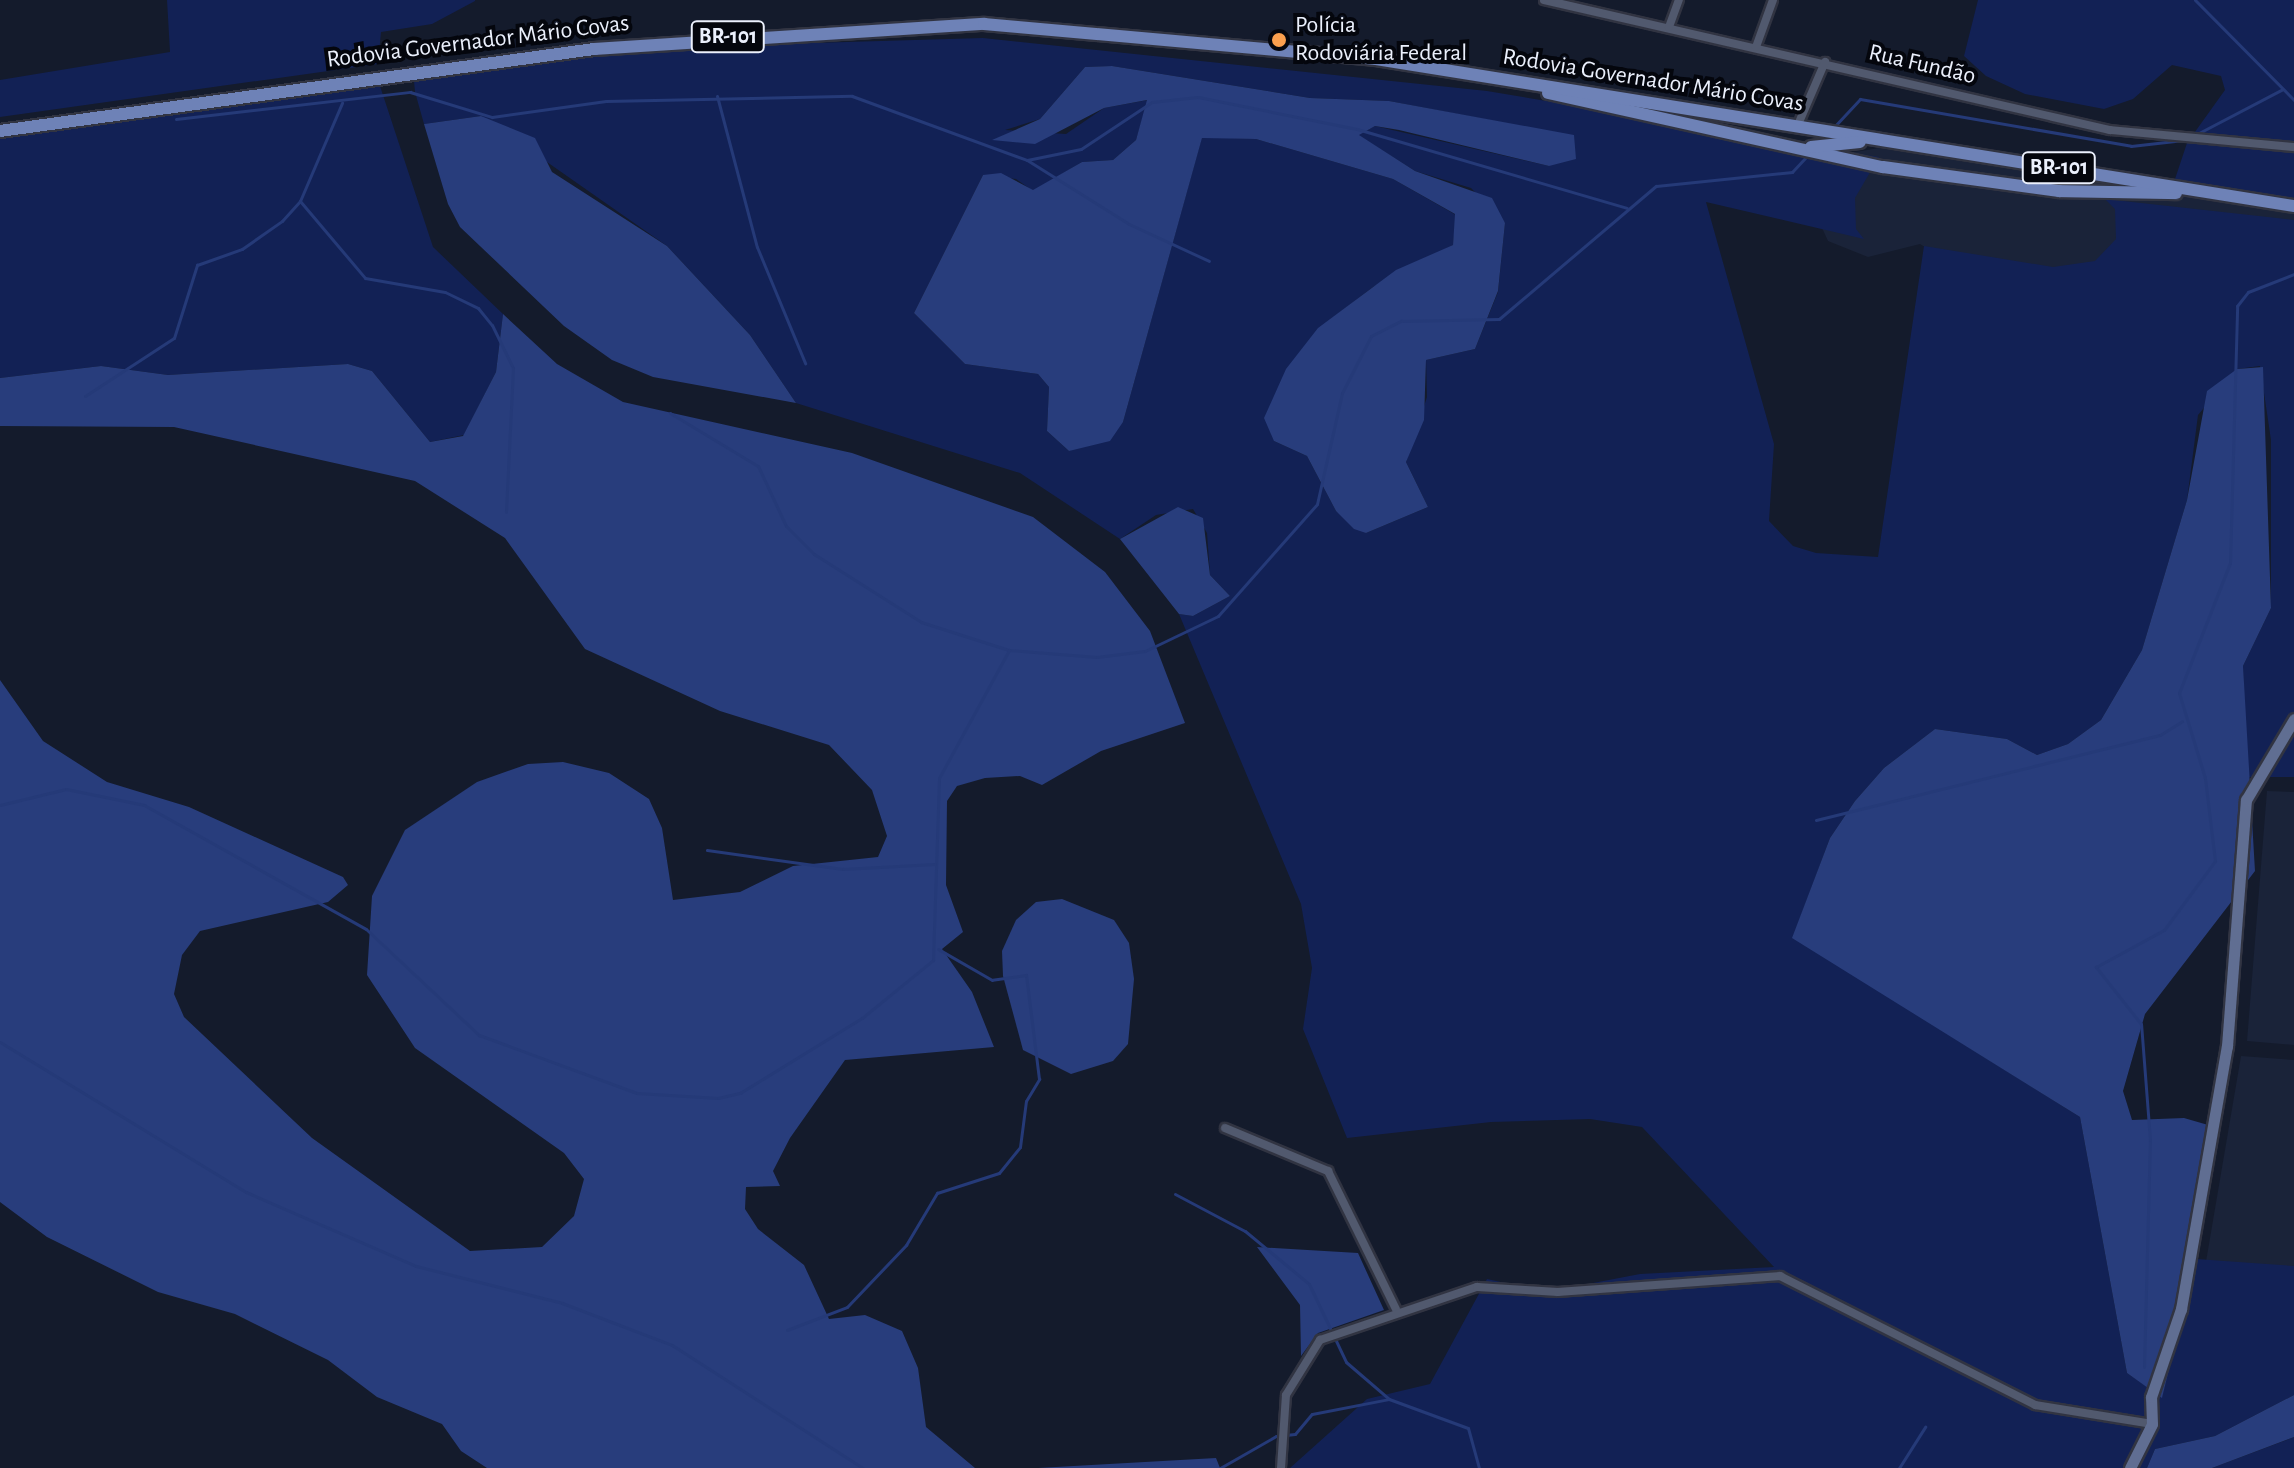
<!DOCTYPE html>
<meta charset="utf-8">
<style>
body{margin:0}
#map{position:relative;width:2294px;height:1468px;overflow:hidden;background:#141b2c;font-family:"Alegreya Sans",sans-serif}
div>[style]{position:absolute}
.built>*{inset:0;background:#1a2339}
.green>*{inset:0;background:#122155}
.forest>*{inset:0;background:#283d7c}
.stream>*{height:3px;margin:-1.5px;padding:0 1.5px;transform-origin:1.5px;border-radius:1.5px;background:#253a78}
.roads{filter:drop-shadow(2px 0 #313442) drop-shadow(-2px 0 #313442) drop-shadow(0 2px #313442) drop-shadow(0 -2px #313442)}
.street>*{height:8px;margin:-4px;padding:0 4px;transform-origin:4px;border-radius:4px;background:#51596e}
.secondary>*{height:11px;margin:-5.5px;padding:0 5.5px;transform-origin:5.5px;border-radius:5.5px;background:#606e92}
.primary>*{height:12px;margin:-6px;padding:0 6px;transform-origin:6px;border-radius:6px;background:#6e82b7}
.dots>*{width:22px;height:22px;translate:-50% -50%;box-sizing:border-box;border:4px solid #04060d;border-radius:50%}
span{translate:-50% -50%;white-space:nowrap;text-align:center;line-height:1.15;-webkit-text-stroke:8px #04060d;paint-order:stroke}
.shield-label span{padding:2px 6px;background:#04060d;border:2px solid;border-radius:6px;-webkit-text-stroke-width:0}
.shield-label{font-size:22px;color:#ebf0fc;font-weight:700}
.poi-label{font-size:24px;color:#ebf0fc}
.left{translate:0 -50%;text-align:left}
.street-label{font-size:24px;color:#ebf0fc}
</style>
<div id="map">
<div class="built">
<div style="clip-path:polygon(1879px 148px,2294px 214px,2294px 265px,2107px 279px,1963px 270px,1920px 244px,1868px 257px,1828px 241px,1812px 206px,1849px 153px)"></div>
<div style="clip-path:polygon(2267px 791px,2294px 792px,2294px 1045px,2247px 1041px)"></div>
<div style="clip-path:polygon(2241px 1056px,2294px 1060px,2294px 1287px,2201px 1291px)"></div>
</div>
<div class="green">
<div style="clip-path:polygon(167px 0,475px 0,475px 1px,432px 24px,381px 32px,378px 64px,0 117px,0 80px,170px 52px)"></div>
<div style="clip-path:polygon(1978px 0,2294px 0,2294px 199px,2174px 182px,2187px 143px,2225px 90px,2221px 76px,2172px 65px,2133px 99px,2104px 109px,2025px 94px,1986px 76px,1964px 56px)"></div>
<div style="clip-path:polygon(evenodd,983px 38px,1487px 91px,1879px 157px,1855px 198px,1856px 229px,1864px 239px,1706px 202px,1774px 444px,1769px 521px,1793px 546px,1816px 553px,1878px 557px,1924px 246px,2053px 267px,2095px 261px,2116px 239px,2115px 209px,2105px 199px,2294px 220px,2294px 777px,2246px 777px,2245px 764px,2243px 666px,2271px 608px,2271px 440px,2260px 366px,2237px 369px,2198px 415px,2187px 500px,2142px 650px,2101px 720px,2068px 744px,2037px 755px,2007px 739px,1935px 729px,1884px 768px,1855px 801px,1830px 838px,1793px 937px,2080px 1117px,2127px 1373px,2162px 1397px,2196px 1259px,2294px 1266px,2294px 1395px,2215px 1436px,2155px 1449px,2147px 1468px,1290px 1468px,1367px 1399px,1430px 1384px,1487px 1279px,1546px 1292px,1640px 1274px,1774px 1267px,1642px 1127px,1590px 1119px,1491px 1122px,1347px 1138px,1303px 1029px,1312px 968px,1301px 904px,1179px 614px,1193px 616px,1230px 596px,1210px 575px,1207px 533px,1193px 509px,1156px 515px,1120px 539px,1020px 473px,796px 403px,750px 335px,667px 246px,481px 116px,424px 124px,415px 92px,414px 81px,640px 48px,983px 38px,1112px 66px,1310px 98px,1389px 101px,1574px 136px,1549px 166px,1375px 126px,1358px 135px,1415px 171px,1471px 188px,1505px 223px,1498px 292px,1475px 349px,1426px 360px,1427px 397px,1406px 462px,1428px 507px,1366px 533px,1336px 511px,1307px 456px,1274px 441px,1318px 329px,1373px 287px,1453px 245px,1456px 215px,1393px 179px,1256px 139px,1202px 137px,1123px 422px,1069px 451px,1047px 431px,1049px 387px,1038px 374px,965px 364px,914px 313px,983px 175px,1016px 179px,1033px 191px,1082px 162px,1113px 160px,1136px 140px,1148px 100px,1104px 108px,1066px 134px,1005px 130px,1040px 119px,1085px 67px,1112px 66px)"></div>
<div style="clip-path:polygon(380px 86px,433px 247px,503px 314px,496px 372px,464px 435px,430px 442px,372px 371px,348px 364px,168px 375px,101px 366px,0 378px,0 138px)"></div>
<div style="clip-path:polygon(2294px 1437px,2294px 1468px,2212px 1468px,2289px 1439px)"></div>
</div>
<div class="forest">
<div style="clip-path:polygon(1112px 66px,1310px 98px,1389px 101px,1574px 135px,1576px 159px,1549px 166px,1399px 130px,1375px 126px,1359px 135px,1415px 171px,1492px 198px,1505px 223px,1498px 291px,1475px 349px,1426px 360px,1424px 420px,1406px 462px,1428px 507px,1366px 533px,1354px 529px,1336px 511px,1307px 456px,1274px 441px,1264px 418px,1286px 369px,1318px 328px,1396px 270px,1453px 245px,1455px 214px,1393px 179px,1256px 139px,1202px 138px,1123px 422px,1110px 441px,1069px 451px,1047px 431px,1049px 387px,1038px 374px,965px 364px,914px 313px,983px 175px,1001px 173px,1033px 190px,1082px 162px,1113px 160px,1136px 140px,1147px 100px,1104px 108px,1035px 144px,992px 140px,1040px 119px,1085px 67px)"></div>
<div style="clip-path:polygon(481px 116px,535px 138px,552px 172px,667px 246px,750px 335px,796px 403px,653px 377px,612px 360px,564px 326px,460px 227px,448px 204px,424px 124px)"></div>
<div style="clip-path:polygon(503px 314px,557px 364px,623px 402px,852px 453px,1033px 517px,1105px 572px,1150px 631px,1185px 723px,1101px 751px,1042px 785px,1020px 776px,985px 778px,957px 786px,947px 801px,946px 885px,963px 932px,942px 949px,972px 992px,994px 1047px,845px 1060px,790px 1138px,773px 1171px,780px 1186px,746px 1187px,745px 1209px,758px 1229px,804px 1265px,829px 1319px,865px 1315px,902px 1331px,918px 1368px,926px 1427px,975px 1468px,487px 1468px,461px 1451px,442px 1424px,377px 1397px,328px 1360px,235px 1314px,158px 1292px,47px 1237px,0 1202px,0 680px,43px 741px,107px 782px,189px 807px,343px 877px,348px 885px,328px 902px,200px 931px,182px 955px,174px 994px,184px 1017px,312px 1138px,470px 1251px,542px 1247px,574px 1216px,584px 1179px,564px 1153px,415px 1048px,367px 975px,372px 896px,405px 830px,477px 782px,528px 764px,563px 762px,609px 773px,649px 799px,662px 828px,673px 900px,740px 892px,793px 866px,878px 857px,887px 836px,872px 790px,829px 745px,720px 711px,585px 649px,505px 538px,415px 481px,174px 427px,0 426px,0 378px,101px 366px,168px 375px,348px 364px,372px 371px,430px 442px,463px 436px,496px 372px)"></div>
<div style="clip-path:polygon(2263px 367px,2271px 608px,2243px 666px,2255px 871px,2145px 1014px,2123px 1091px,2132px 1120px,2184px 1118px,2215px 1127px,2196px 1259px,2162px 1398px,2127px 1373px,2080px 1117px,1792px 938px,1830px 838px,1855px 801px,1884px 768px,1935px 729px,2007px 739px,2037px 755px,2068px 744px,2101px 720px,2142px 650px,2187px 500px,2207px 391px,2237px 369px)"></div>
<div style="clip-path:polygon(1178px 507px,1203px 518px,1210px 575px,1230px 596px,1193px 616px,1179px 614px,1120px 539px)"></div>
<div style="clip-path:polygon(1062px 899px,1114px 920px,1129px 943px,1134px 979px,1128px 1044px,1113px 1061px,1071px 1074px,1023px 1050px,1003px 976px,1002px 951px,1016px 920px,1036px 902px)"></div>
<div style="clip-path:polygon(1257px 1247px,1358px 1253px,1384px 1310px,1318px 1333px,1301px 1356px,1300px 1305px)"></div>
<div style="clip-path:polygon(2294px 1395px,2294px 1437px,2212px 1468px,2147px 1468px,2155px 1449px,2215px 1436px)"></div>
<div style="clip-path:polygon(1216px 1458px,1220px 1468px,1038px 1468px)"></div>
</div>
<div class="stream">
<div style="left:2195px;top:0;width:141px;rotate:45.3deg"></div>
<div style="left:717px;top:96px;width:156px;rotate:75.2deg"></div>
<div style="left:757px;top:247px;width:126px;rotate:67.5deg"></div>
<div style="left:176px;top:119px;width:236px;rotate:-6.6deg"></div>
<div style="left:410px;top:92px;width:86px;rotate:17deg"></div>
<div style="left:492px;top:117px;width:115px;rotate:-8deg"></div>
<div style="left:606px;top:101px;width:246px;rotate:-1.2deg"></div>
<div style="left:852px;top:96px;width:186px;rotate:20.1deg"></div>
<div style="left:1027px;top:160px;width:55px;rotate:-11.5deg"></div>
<div style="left:1081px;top:149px;width:85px;rotate:-33.5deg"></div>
<div style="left:1152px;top:102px;width:46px;rotate:-6.2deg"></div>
<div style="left:1198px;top:97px;width:162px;rotate:11.4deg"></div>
<div style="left:1357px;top:129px;width:281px;rotate:16.3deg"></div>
<div style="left:1833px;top:128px;width:40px;rotate:-47deg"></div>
<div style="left:1860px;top:99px;width:275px;rotate:9.8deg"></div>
<div style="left:2131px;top:146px;width:53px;rotate:-6.5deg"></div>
<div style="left:2195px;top:135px;width:99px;rotate:-27.6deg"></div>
<div style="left:1027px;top:160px;width:120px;rotate:32.1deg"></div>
<div style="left:1129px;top:224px;width:88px;rotate:24.8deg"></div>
<div style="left:300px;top:201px;width:101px;rotate:49.8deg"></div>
<div style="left:365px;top:278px;width:81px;rotate:9.9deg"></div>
<div style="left:445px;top:292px;width:37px;rotate:26deg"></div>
<div style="left:478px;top:308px;width:22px;rotate:51deg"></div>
<div style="left:492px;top:325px;width:48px;rotate:64deg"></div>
<div style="left:513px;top:368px;width:144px;rotate:92.8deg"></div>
<div style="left:85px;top:396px;width:106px;rotate:-33.1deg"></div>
<div style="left:174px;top:338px;width:77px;rotate:-72.5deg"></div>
<div style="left:197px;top:265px;width:48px;rotate:-19.6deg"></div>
<div style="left:242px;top:249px;width:49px;rotate:-35deg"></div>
<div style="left:282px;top:221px;width:27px;rotate:-48deg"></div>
<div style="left:300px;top:201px;width:107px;rotate:-66.8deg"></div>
<div style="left:670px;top:413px;width:103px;rotate:31.1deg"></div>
<div style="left:758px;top:466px;width:66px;rotate:65deg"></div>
<div style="left:786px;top:526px;width:40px;rotate:45deg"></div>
<div style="left:814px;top:554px;width:127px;rotate:32.4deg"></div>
<div style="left:921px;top:622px;width:92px;rotate:17.7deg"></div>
<div style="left:1009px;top:650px;width:88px;rotate:4.5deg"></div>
<div style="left:1097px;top:657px;width:48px;rotate:-7.1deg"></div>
<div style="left:1145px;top:651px;width:81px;rotate:-25.6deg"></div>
<div style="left:1218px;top:616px;width:149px;rotate:-48.5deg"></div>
<div style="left:1317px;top:504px;width:114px;rotate:-77.3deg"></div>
<div style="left:1342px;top:393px;width:64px;rotate:-63deg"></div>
<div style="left:1371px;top:336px;width:34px;rotate:-27deg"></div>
<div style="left:1401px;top:321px;width:98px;rotate:-1.2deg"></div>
<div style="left:1499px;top:319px;width:206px;rotate:-40.3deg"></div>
<div style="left:1656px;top:186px;width:137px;rotate:-5.9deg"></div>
<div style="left:1792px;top:172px;width:25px;rotate:-47deg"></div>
<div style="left:0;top:805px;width:68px;rotate:-13.6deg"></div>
<div style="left:66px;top:789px;width:80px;rotate:11.6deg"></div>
<div style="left:144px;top:805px;width:254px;rotate:29.2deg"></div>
<div style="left:366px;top:929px;width:155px;rotate:43.2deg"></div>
<div style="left:479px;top:1035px;width:168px;rotate:20.2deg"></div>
<div style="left:637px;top:1093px;width:81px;rotate:3.5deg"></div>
<div style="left:718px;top:1098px;width:23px;rotate:-13deg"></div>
<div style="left:740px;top:1093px;width:143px;rotate:-31.6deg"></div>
<div style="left:862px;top:1018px;width:92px;rotate:-39.2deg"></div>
<div style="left:933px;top:960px;width:182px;rotate:-88.1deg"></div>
<div style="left:939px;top:778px;width:146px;rotate:-61.3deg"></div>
<div style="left:1816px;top:820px;width:354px;rotate:-13.9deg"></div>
<div style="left:2160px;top:735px;width:26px;rotate:-32deg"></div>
<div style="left:707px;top:850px;width:137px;rotate:8deg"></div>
<div style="left:843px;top:869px;width:92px;rotate:-3.1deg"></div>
<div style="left:0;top:1042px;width:288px;rotate:31.4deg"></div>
<div style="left:246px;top:1192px;width:185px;rotate:23.5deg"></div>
<div style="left:416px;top:1266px;width:151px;rotate:14.2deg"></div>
<div style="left:562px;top:1303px;width:118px;rotate:20.9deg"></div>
<div style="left:672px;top:1345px;width:227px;rotate:32.8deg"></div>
<div style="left:1175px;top:1194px;width:79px;rotate:27.9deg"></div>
<div style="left:1245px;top:1231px;width:83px;rotate:39.6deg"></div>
<div style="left:1309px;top:1284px;width:86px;rotate:64.6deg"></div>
<div style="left:1346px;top:1362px;width:57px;rotate:40.7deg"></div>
<div style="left:787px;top:1330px;width:64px;rotate:-21deg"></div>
<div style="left:847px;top:1307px;width:86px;rotate:-46.4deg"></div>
<div style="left:906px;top:1245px;width:61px;rotate:-59.2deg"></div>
<div style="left:937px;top:1193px;width:65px;rotate:-17.9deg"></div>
<div style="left:999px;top:1173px;width:33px;rotate:-51deg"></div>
<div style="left:1020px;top:1147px;width:46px;rotate:-82.6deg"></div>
<div style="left:1026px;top:1101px;width:26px;rotate:-59deg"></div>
<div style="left:1039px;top:1079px;width:105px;rotate:-97.1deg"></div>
<div style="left:1026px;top:975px;width:34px;rotate:172deg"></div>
<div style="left:992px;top:980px;width:62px;rotate:-150.1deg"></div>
<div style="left:2144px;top:1367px;width:227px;rotate:-88.5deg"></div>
<div style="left:2150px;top:1140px;width:116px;rotate:-94.4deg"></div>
<div style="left:2141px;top:1024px;width:73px;rotate:-128.3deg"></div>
<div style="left:2096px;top:967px;width:77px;rotate:-28.6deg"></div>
<div style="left:2164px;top:930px;width:86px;rotate:-53.5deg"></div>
<div style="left:2215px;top:861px;width:84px;rotate:-96.9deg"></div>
<div style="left:2205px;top:778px;width:89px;rotate:-107deg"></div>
<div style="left:2179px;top:693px;width:140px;rotate:-68.6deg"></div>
<div style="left:2230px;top:563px;width:257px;rotate:-88.4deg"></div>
<div style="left:2237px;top:306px;width:18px;rotate:-52deg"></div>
<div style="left:2248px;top:292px;width:49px;rotate:-21.4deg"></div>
<div style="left:1220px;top:1468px;width:64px;rotate:-29.7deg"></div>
<div style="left:1276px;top:1436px;width:19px;rotate:-6deg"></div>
<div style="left:1295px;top:1434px;width:26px;rotate:-50deg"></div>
<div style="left:1312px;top:1414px;width:78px;rotate:-11deg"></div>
<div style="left:1389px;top:1399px;width:84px;rotate:20.2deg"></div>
<div style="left:1468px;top:1428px;width:41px;rotate:74.6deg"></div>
<div style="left:1899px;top:1468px;width:49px;rotate:-57.6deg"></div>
</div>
<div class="roads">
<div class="street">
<div style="left:1544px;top:0;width:581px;rotate:12.94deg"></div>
<div style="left:2110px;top:130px;width:185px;rotate:5.3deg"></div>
<div style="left:1669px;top:27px;width:29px;rotate:-70deg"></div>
<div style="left:1756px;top:47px;width:50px;rotate:-70.1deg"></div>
<div style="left:1797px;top:127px;width:71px;rotate:-66.7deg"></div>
<div style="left:1225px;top:1128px;width:112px;rotate:22.7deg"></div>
<div style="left:1328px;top:1171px;width:154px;rotate:63.8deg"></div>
<div style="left:1281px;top:1468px;width:73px;rotate:-86.1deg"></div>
<div style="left:1286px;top:1395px;width:65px;rotate:-58.3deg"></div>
<div style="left:1320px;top:1340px;width:166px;rotate:-18.7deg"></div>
<div style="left:1477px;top:1287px;width:81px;rotate:3.5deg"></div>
<div style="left:1558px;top:1292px;width:223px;rotate:-4.1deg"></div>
<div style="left:1780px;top:1276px;width:286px;rotate:26.8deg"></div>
<div style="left:2035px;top:1405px;width:119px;rotate:9.2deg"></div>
</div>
<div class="secondary">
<div style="left:2130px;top:1468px;width:49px;rotate:-63.4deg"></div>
<div style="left:2152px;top:1424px;width:27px;rotate:-92deg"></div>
<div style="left:2151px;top:1397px;width:93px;rotate:-71.2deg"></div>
<div style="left:2181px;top:1309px;width:267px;rotate:-80.1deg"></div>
<div style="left:2227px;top:1046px;width:247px;rotate:-85.6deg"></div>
<div style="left:2246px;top:800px;width:94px;rotate:-59.3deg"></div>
</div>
<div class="primary">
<div style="left:1548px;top:93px;width:343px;rotate:12.5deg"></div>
<div style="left:1883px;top:167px;width:178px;rotate:7.8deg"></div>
<div style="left:2059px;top:191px;width:117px;rotate:1deg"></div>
<div style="left:0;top:131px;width:600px;rotate:-7.86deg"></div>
<div style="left:594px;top:49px;width:391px;rotate:-3.7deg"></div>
<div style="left:984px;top:24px;width:394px;rotate:5.1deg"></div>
<div style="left:1376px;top:59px;width:930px;rotate:9.1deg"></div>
<div style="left:1811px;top:147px;width:49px;rotate:-5.8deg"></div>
</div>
</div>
<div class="dots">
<div style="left:1279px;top:40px;background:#fa9f4e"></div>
</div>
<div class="shield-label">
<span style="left:728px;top:37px">BR-101</span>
<span style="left:2059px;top:168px">BR-101</span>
</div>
<div class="poi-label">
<span class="left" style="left:1295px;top:40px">Polícia<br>Rodoviária Federal</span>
</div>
<div class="street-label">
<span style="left:478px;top:42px;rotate:-7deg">Rodovia Governador Mário Covas</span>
<span style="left:1922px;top:65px;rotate:13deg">Rua Fundão</span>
<span style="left:1653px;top:81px;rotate:9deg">Rodovia Governador Mário Covas</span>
</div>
</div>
